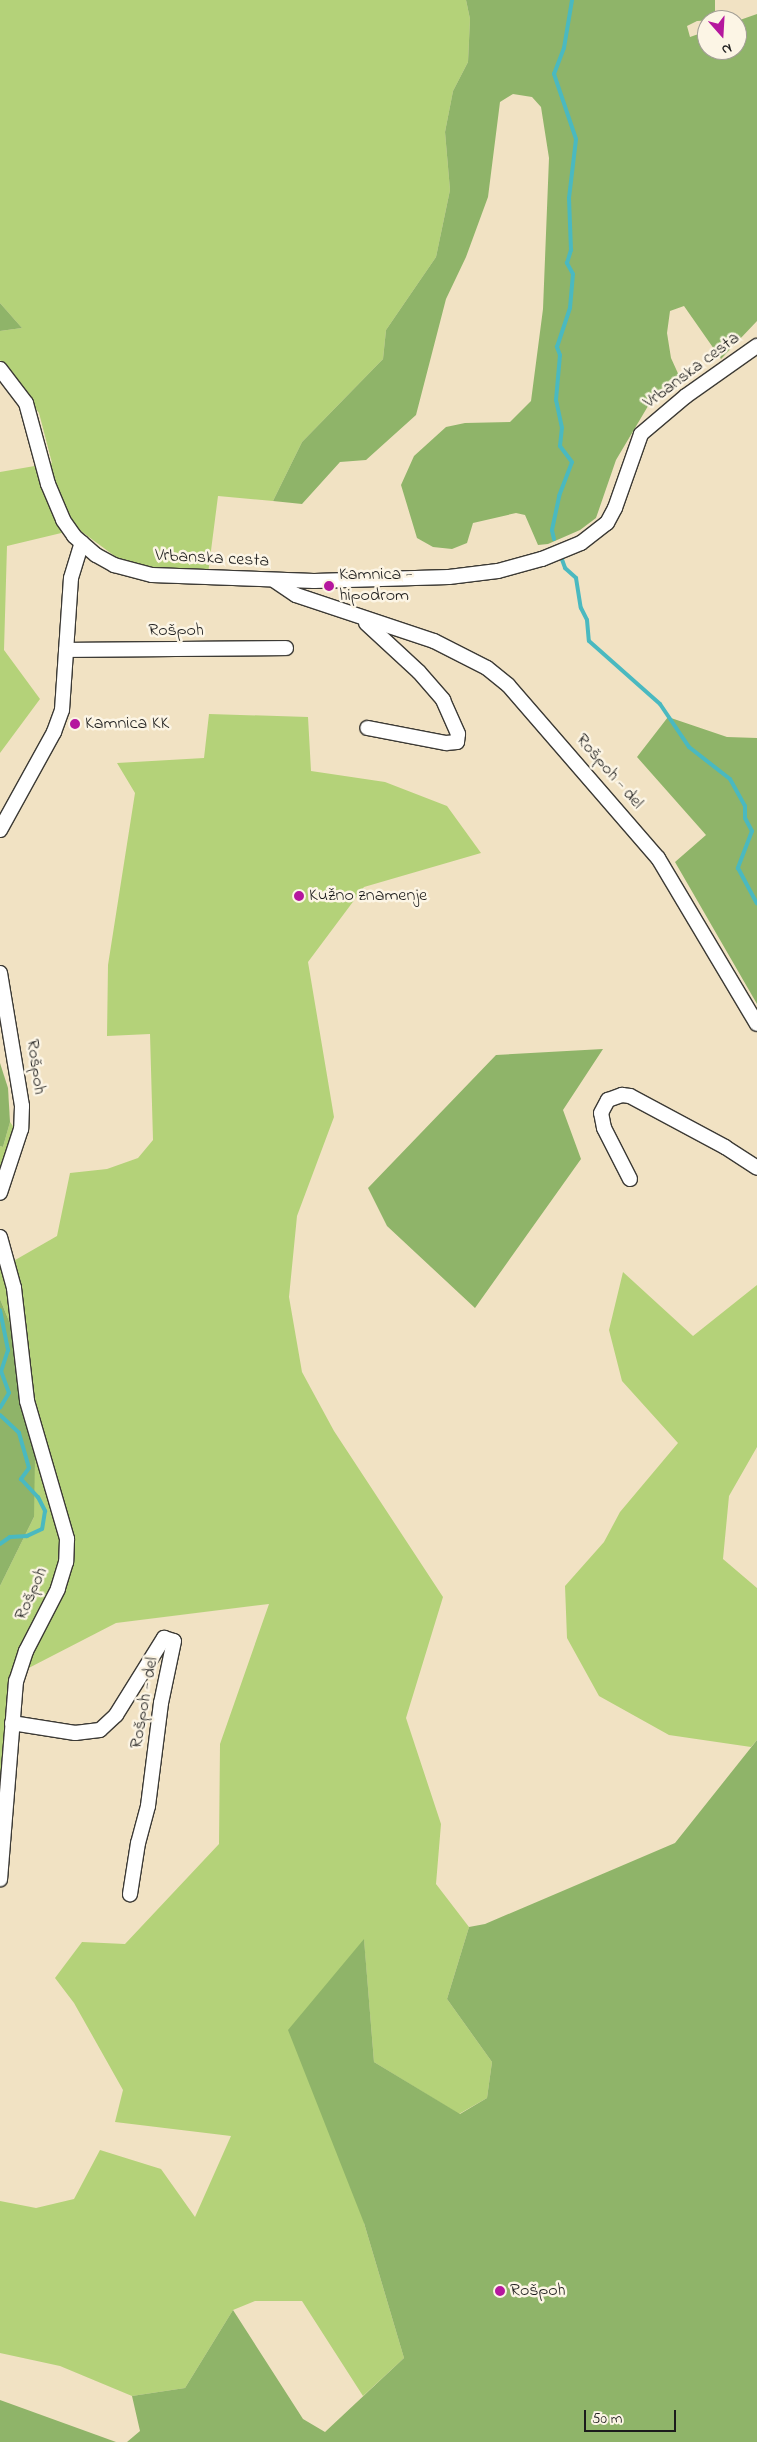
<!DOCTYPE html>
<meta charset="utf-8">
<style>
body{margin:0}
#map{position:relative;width:757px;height:2442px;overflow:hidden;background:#f1e2c3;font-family:"Indie Flower",sans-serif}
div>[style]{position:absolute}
.green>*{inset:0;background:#b4d279}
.forest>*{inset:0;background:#8fb469}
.stream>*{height:4px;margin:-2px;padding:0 2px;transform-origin:2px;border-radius:2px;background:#4ab9c0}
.roads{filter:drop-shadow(1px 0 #3c3a35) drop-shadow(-1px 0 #3c3a35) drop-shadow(0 1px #3c3a35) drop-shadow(0 -1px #3c3a35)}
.minor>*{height:14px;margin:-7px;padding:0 7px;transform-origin:7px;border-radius:7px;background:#fff}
.dots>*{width:14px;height:14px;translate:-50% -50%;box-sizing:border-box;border:2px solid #fcf5e5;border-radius:50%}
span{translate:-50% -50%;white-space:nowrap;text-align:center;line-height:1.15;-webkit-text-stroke:5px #fcf5e5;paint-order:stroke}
.street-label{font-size:18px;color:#1c1c1c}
.poi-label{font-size:18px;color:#1c1c1c}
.left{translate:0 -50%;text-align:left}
.north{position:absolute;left:697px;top:10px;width:50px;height:50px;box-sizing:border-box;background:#fcf5e5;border:1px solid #a29e95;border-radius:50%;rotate:161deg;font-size:14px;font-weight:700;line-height:20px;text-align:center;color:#1c1c1c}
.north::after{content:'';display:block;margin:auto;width:18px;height:22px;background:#b5179e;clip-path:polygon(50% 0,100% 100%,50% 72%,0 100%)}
.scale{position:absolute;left:584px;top:2410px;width:92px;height:22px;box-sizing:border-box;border:2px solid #1c1c1c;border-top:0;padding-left:6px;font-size:15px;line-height:18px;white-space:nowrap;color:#1c1c1c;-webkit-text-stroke:4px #fcf5e5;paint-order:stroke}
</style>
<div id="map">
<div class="green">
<div style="clip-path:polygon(0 0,466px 0,470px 19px,468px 62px,453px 91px,445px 132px,450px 190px,436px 257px,386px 330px,383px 359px,302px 442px,273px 501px,218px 496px,208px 574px,155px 574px,116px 557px,78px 529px,7px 546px,4px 650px,40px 699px,0 753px,0 472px,52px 463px,39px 413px,0 360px,0 331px,22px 328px,0 303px)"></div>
<div style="clip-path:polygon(209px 714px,308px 717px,311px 771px,385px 782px,447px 806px,481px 853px,364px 887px,308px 962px,334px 1117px,297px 1216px,289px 1297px,302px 1372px,334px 1431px,443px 1597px,406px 1718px,441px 1824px,436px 1884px,469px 1927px,447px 1999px,492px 2062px,487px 2098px,459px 2114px,374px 2062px,364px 1940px,364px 2223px,404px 2358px,363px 2396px,302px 2301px,255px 2301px,233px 2310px,185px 2388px,132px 2396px,60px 2366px,0 2353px,0 2201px,36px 2208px,74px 2199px,100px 2150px,161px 2169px,195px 2217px,231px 2136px,115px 2122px,123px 2090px,74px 2003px,55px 1978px,82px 1942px,125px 1944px,219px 1844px,220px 1744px,269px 1604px,116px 1623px,19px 1673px,0 1863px,0 1586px,34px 1517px,32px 1418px,11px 1326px,0 1299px,0 1259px,3px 1267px,57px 1236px,70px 1173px,107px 1169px,138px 1158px,153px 1140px,150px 1034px,107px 1036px,108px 965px,135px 793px,117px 763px,204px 758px)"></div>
<div style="clip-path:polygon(10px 1122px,15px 1129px,0 1178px,0 1146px,3px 1147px)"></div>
<div style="clip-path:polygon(623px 1272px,693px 1336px,757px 1285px,757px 1447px,729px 1496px,723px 1559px,757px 1588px,757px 1740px,751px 1747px,669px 1735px,599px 1696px,567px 1638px,565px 1586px,604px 1542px,620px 1512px,678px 1443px,622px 1381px,609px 1330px)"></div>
</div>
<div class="forest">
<div style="clip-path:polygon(466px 0,715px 0,715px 20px,697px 21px,687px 26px,690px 37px,707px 31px,707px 50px,737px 50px,737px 21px,757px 14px,757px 321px,721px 359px,684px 306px,670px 311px,667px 333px,671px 358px,681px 380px,651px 401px,616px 460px,596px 518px,580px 530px,548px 544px,538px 545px,525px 515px,516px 513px,473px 523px,467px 543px,452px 549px,433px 547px,417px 538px,401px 485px,414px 456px,446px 427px,465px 423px,510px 422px,531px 401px,543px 309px,549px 158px,541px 107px,532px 97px,513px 94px,500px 102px,488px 197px,466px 257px,446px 299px,416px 415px,366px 460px,340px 462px,302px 504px,273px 501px,302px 442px,383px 359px,386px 330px,436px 257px,450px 190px,445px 132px,453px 91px,468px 62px,470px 19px)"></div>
<div style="clip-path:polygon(0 303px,22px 328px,0 331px)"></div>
<div style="clip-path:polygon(668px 717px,727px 737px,757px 738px,757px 1004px,675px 862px,706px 835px,637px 757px)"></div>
<div style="clip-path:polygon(603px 1049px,563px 1110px,581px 1159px,475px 1308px,387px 1226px,368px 1188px,496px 1055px)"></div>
<div style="clip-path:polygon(0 1063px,8px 1088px,10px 1122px,3px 1147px,0 1146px)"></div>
<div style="clip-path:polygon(0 1299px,11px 1326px,32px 1418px,35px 1453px,34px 1517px,0 1586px)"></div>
<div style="clip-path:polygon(757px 1740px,757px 2442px,127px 2442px,140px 2431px,132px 2396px,185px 2388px,233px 2310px,303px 2419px,325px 2432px,404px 2358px,364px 2223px,288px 2030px,364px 1939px,374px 2062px,460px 2114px,487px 2098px,492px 2062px,447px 1999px,469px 1927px,485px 1924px,675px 1843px)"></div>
<div style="clip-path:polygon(0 2400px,116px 2442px,0 2442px)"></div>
</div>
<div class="stream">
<div style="left:554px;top:539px;width:9px;rotate:-103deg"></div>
<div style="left:552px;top:530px;width:35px;rotate:-78deg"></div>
<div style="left:559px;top:496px;width:36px;rotate:-69deg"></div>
<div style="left:572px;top:462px;width:20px;rotate:-127deg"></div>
<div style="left:560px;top:446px;width:18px;rotate:-84deg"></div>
<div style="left:562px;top:428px;width:29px;rotate:-102deg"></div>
<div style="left:556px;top:400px;width:45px;rotate:-84.9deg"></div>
<div style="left:560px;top:355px;width:9px;rotate:-111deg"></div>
<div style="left:557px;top:347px;width:41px;rotate:-71.6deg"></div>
<div style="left:570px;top:308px;width:34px;rotate:-85deg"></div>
<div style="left:573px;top:274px;width:13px;rotate:-119deg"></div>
<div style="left:567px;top:263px;width:14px;rotate:-73deg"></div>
<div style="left:571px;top:250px;width:52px;rotate:-92.2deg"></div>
<div style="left:569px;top:198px;width:59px;rotate:-83.2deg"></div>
<div style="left:576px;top:139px;width:69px;rotate:-108.7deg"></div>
<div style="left:554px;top:74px;width:28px;rotate:-69deg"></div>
<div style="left:564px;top:48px;width:49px;rotate:-80.5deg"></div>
<div style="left:560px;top:554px;width:15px;rotate:70deg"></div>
<div style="left:565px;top:568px;width:15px;rotate:42deg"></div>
<div style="left:576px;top:578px;width:30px;rotate:81deg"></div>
<div style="left:581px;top:608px;width:13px;rotate:63deg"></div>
<div style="left:587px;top:620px;width:21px;rotate:85deg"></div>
<div style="left:589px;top:641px;width:95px;rotate:41.6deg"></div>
<div style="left:660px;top:704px;width:52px;rotate:56deg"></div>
<div style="left:689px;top:747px;width:52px;rotate:38deg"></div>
<div style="left:730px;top:779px;width:31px;rotate:61deg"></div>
<div style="left:745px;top:806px;width:12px;rotate:90deg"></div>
<div style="left:745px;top:818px;width:15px;rotate:62deg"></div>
<div style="left:752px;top:831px;width:40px;rotate:111deg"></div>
<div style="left:738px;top:868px;width:40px;rotate:62deg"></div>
<div style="left:0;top:1310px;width:41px;rotate:78.7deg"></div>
<div style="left:8px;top:1350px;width:22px;rotate:108deg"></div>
<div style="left:1px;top:1371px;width:23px;rotate:70deg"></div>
<div style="left:9px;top:1393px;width:17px;rotate:121deg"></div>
<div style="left:0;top:1415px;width:26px;rotate:43deg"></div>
<div style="left:19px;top:1433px;width:36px;rotate:74deg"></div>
<div style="left:29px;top:1468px;width:14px;rotate:126deg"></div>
<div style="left:21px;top:1479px;width:25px;rotate:47deg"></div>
<div style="left:38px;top:1497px;width:16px;rotate:63deg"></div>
<div style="left:45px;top:1511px;width:18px;rotate:99deg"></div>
<div style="left:42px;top:1529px;width:17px;rotate:155deg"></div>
<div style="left:27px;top:1536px;width:17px;rotate:177deg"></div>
<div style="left:10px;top:1537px;width:12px;rotate:145deg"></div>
</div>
<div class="roads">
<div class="minor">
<div style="left:0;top:369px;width:43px;rotate:52.6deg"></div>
<div style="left:26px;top:403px;width:84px;rotate:74.8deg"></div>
<div style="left:48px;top:484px;width:39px;rotate:67deg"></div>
<div style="left:63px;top:520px;width:19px;rotate:55deg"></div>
<div style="left:74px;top:536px;width:29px;rotate:41deg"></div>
<div style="left:96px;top:555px;width:21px;rotate:29deg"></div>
<div style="left:114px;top:565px;width:39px;rotate:15deg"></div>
<div style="left:152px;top:575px;width:162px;rotate:2.1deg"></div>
<div style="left:314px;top:581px;width:135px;rotate:-1.7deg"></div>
<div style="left:449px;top:577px;width:49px;rotate:-7deg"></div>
<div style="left:498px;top:571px;width:46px;rotate:-15.3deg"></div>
<div style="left:542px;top:559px;width:42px;rotate:-22.3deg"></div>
<div style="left:581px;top:543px;width:33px;rotate:-38deg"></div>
<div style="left:607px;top:523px;width:17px;rotate:-62deg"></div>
<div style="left:615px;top:508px;width:78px;rotate:-70.6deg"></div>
<div style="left:641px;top:434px;width:59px;rotate:-40.2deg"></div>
<div style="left:686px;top:396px;width:87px;rotate:-35.2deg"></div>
<div style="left:275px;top:581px;width:25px;rotate:34deg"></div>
<div style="left:296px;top:595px;width:145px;rotate:18.4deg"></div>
<div style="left:434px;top:641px;width:59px;rotate:27deg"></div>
<div style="left:487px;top:668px;width:27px;rotate:39deg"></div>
<div style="left:508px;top:685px;width:229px;rotate:49.1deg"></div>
<div style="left:658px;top:858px;width:193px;rotate:59.2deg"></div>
<div style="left:366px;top:623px;width:72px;rotate:42.8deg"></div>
<div style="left:419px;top:672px;width:37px;rotate:49deg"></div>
<div style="left:443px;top:700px;width:37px;rotate:66deg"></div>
<div style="left:458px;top:734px;width:8px;rotate:97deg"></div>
<div style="left:457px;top:742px;width:11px;rotate:175deg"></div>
<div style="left:446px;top:743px;width:80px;rotate:-169.2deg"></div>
<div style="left:66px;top:650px;width:220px;rotate:-0.5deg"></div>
<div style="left:0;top:830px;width:112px;rotate:-61.1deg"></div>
<div style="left:54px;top:732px;width:23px;rotate:-70deg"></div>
<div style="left:62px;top:710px;width:132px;rotate:-86.1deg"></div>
<div style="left:71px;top:578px;width:37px;rotate:-73deg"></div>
<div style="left:0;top:973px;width:135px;rotate:80.6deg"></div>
<div style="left:22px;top:1106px;width:23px;rotate:92deg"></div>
<div style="left:21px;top:1129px;width:67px;rotate:108.2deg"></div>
<div style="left:630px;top:1179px;width:57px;rotate:-117deg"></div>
<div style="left:604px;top:1128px;width:15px;rotate:-101deg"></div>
<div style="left:601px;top:1113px;width:15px;rotate:-62deg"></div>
<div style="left:608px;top:1100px;width:15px;rotate:-20deg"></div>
<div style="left:622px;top:1095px;width:8px;rotate:7deg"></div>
<div style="left:630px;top:1096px;width:108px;rotate:28.2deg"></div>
<div style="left:725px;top:1147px;width:38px;rotate:33deg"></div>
<div style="left:0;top:1237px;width:53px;rotate:74.6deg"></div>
<div style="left:14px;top:1288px;width:114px;rotate:83.4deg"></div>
<div style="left:27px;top:1401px;width:144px;rotate:73.8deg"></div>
<div style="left:67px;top:1539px;width:23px;rotate:92deg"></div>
<div style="left:66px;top:1562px;width:28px;rotate:107deg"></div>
<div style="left:58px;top:1589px;width:70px;rotate:117.3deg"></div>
<div style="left:26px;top:1651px;width:32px;rotate:108deg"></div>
<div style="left:16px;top:1681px;width:199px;rotate:94.6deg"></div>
<div style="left:12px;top:1723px;width:64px;rotate:9deg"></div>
<div style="left:75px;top:1733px;width:25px;rotate:-7deg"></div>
<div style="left:100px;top:1730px;width:22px;rotate:-43deg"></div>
<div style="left:116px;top:1715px;width:91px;rotate:-58.1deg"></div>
<div style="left:164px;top:1638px;width:10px;rotate:17deg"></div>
<div style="left:174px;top:1641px;width:63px;rotate:101.8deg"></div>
<div style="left:161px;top:1703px;width:104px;rotate:97.2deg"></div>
<div style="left:148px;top:1806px;width:38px;rotate:105deg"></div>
<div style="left:138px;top:1843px;width:52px;rotate:98.9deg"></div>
</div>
</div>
<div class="dots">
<div style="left:329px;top:586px;background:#b5179e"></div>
<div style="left:75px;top:724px;background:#b5179e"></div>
<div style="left:299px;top:896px;background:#b5179e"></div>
<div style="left:500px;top:2291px;background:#b5179e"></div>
</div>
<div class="street-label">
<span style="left:692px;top:371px;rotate:-37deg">Vrbanska cesta</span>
<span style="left:212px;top:559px;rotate:3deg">Vrbanska cesta</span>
<span style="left:176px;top:631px">Rošpoh</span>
<span style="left:609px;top:772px;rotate:49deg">Rošpoh - del</span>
<span style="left:35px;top:1067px;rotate:82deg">Rošpoh</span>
<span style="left:32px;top:1594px;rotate:-66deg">Rošpoh</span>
<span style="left:145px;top:1703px;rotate:-80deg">Rošpoh - del</span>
</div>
<div class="poi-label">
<span class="left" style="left:339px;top:586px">Kamnica -<br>hipodrom</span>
<span class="left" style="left:85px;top:724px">Kamnica KK</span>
<span class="left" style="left:309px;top:896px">Kužno znamenje</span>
<span class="left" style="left:510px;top:2291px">Rošpoh</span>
</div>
<div class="north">N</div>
<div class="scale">50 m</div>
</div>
